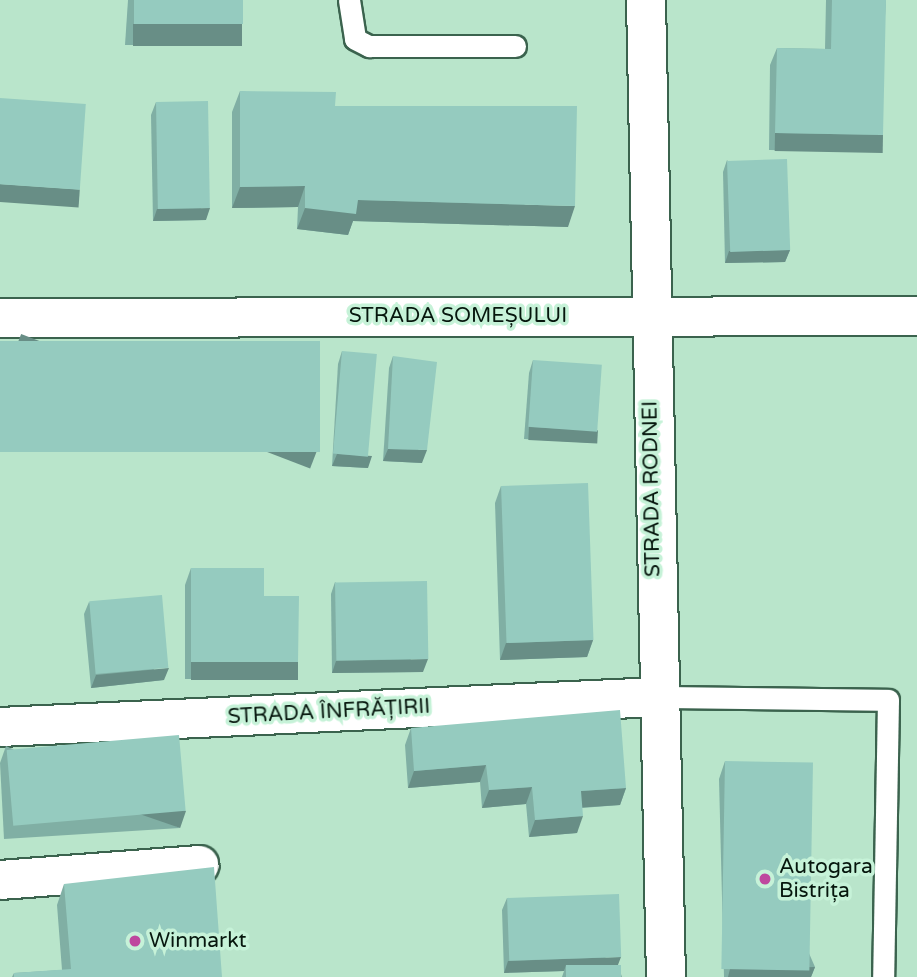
<!DOCTYPE html>
<meta charset="utf-8">
<style>
body{margin:0}
#map{position:relative;width:917px;height:977px;overflow:hidden;background:#b9e5cb;font-family:"Varela Round",sans-serif}
div>[style]{position:absolute}
.roads{filter:drop-shadow(2px 0 #3b634e) drop-shadow(-2px 0 #3b634e) drop-shadow(0 2px #3b634e) drop-shadow(0 -2px #3b634e)}
.service>*{height:21px;margin:-10.5px;padding:0 10.5px;transform-origin:10.5px;border-radius:10.5px;background:#fff}
.minor>*{height:38px;margin:-19px;padding:0 19px;transform-origin:19px;border-radius:19px;background:#fff}
.wall>*{inset:0;background:#80afa4}
.shaded-wall>*{inset:0;background:#688e86;transform-origin:0 0}
.building>*{inset:0;background:#95cbbf;transform-origin:0 0}
.dots>*{width:19px;height:19px;translate:-50% -50%;box-sizing:border-box;border:4px solid #c6f2d8;border-radius:50%}
span{translate:-50% -50%;white-space:nowrap;text-align:center;line-height:1.15;-webkit-text-stroke:7px #c6f2d8;paint-order:stroke}
.street-label{font-size:21px;color:#06160d}
.poi-label{font-size:21px;color:#06160d}
.left{translate:0 -50%;text-align:left}
</style>
<div id="map">
<div class="roads">
<div class="service">
<div style="left:349px;top:0;width:39px;rotate:81deg"></div>
<div style="left:355px;top:39px;width:16px;rotate:27deg"></div>
<div style="left:369px;top:46px;width:146px"></div>
<div style="left:657px;top:697px;width:231px;rotate:0.7deg"></div>
<div style="left:888px;top:700px;width:277px;rotate:91deg"></div>
</div>
<div class="minor">
<div style="left:646px;top:0;width:977px;rotate:88.83deg"></div>
<div style="left:0;top:318px;width:917px;rotate:-0.12deg"></div>
<div style="left:0;top:727px;width:658px;rotate:-2.61deg"></div>
<div style="left:0;top:880px;width:200px;rotate:-4.3deg"></div>
</div>
</div>
<div class="wall">
<div style="clip-path:polygon(128px 0,243px 0,242px 24px,234px 45px,125px 45px)"></div>
<div style="clip-path:polygon(826px 0,886px 0,877px 152px,769px 150px,770px 65px,777px 48px,825px 49px)"></div>
<div style="clip-path:polygon(240px 91px,335px 106px,568px 227px,353px 221px,348px 235px,297px 229px,298px 207px,232px 208px,232px 112px)"></div>
<div style="clip-path:polygon(156px 102px,206px 220px,153px 221px,151px 115px)"></div>
<div style="clip-path:polygon(727px 160px,790px 250px,785px 262px,725px 263px,723px 172px)"></div>
<div style="clip-path:polygon(342px 351px,368px 468px,332px 466px,338px 364px)"></div>
<div style="clip-path:polygon(393px 356px,422px 463px,383px 461px,389px 368px)"></div>
<div style="clip-path:polygon(533px 360px,598px 431px,594px 443px,524px 439px,529px 373px)"></div>
<div style="clip-path:polygon(501px 486px,593px 640px,587px 657px,500px 660px,495px 503px)"></div>
<div style="clip-path:polygon(191px 568px,292px 679px,185px 679px,185px 585px)"></div>
<div style="clip-path:polygon(335px 582px,423px 672px,332px 673px,331px 594px)"></div>
<div style="clip-path:polygon(89px 602px,164px 680px,91px 688px,84px 614px)"></div>
<div style="clip-path:polygon(411px 728px,626px 788px,620px 805px,582px 808px,577px 833px,529px 837px,526px 804px,482px 808px,480px 782px,408px 788px,405px 745px)"></div>
<div style="clip-path:polygon(6px 746px,180px 828px,4px 839px,0 763px)"></div>
<div style="clip-path:polygon(725px 761px,815px 967px,811px 977px,724px 977px,719px 779px)"></div>
<div style="clip-path:polygon(64px 884px,222px 977px,12px 977px,14px 973px,62px 970px,57px 905px)"></div>
<div style="clip-path:polygon(507px 898px,618px 965px,622px 977px,562px 977px,564px 971px,504px 973px,502px 910px)"></div>
</div>
<div class="shaded-wall">
<div style="left:133px;top:24px;width:109px;height:22px"></div>
<div style="left:775px;top:133px;width:108px;height:18px;rotate:1deg"></div>
<div style="left:0;top:184px;width:80px;height:18px;rotate:4deg"></div>
<div style="clip-path:polygon(305px 186px,298px 207px,232px 208px,240px 187px)"></div>
<div style="clip-path:polygon(358px 200px,575px 206px,568px 227px,353px 221px,348px 235px,297px 229px,305px 208px)"></div>
<div style="clip-path:polygon(210px 208px,206px 220px,153px 221px,157px 209px)"></div>
<div style="clip-path:polygon(790px 250px,785px 262px,725px 263px,729px 251px)"></div>
<div style="left:529px;top:427px;width:69px;height:13px;rotate:3deg"></div>
<div style="left:318px;top:448px;width:22px;height:318px;rotate:111deg"></div>
<div style="clip-path:polygon(388px 449px,427px 450px,422px 463px,383px 461px)"></div>
<div style="clip-path:polygon(337px 454px,372px 456px,368px 468px,332px 466px)"></div>
<div style="clip-path:polygon(593px 640px,587px 657px,500px 660px,506px 643px)"></div>
<div style="clip-path:polygon(428px 659px,423px 672px,332px 673px,336px 661px)"></div>
<div style="left:191px;top:662px;width:107px;height:18px"></div>
<div style="clip-path:polygon(169px 668px,164px 680px,91px 688px,96px 675px)"></div>
<div style="clip-path:polygon(486px 765px,480px 782px,408px 788px,414px 771px)"></div>
<div style="clip-path:polygon(532px 787px,526px 804px,482px 808px,489px 790px)"></div>
<div style="clip-path:polygon(626px 788px,620px 805px,574px 808px,581px 791px)"></div>
<div style="left:186px;top:811px;width:18px;height:176px;rotate:109deg"></div>
<div style="clip-path:polygon(583px 816px,577px 833px,529px 837px,535px 820px)"></div>
<div style="clip-path:polygon(621px 957px,616px 970px,566px 965px,564px 971px,504px 973px,508px 961px)"></div>
<div style="clip-path:polygon(815px 967px,811px 977px,728px 977px,730px 969px)"></div>
</div>
<div class="building">
<div style="left:134px;top:0;width:109px;height:24px"></div>
<div style="clip-path:polygon(832px 0,886px 0,883px 135px,775px 133px,777px 48px,831px 49px)"></div>
<div style="clip-path:polygon(240px 91px,336px 92px,335px 106px,577px 106px,575px 206px,358px 200px,356px 214px,305px 208px,305px 186px,240px 187px)"></div>
<div style="left:0;top:98px;width:86px;height:86px;rotate:4deg"></div>
<div style="left:208px;top:101px;width:107px;height:52px;rotate:89deg"></div>
<div style="left:787px;top:159px;width:91px;height:60px;rotate:88deg"></div>
<div style="left:0;top:341px;width:320px;height:111px"></div>
<div style="left:342px;top:351px;width:35px;height:103px;rotate:5deg"></div>
<div style="clip-path:polygon(393px 356px,437px 362px,427px 450px,388px 449px)"></div>
<div style="left:533px;top:360px;width:69px;height:67px;rotate:4deg"></div>
<div style="left:588px;top:483px;width:157px;height:87px;rotate:88deg"></div>
<div style="clip-path:polygon(191px 568px,264px 568px,264px 596px,299px 596px,298px 662px,191px 662px)"></div>
<div style="left:427px;top:581px;width:78px;height:92px;rotate:89deg"></div>
<div style="left:162px;top:595px;width:73px;height:73px;rotate:85deg"></div>
<div style="clip-path:polygon(620px 710px,626px 788px,581px 791px,583px 816px,535px 820px,532px 787px,489px 790px,486px 765px,414px 771px,411px 728px)"></div>
<div style="left:179px;top:735px;width:76px;height:173px;rotate:85deg"></div>
<div style="left:725px;top:761px;width:88px;height:208px;rotate:1deg"></div>
<div style="clip-path:polygon(214px 867px,222px 977px,14px 977px,14px 973px,71px 969px,64px 884px)"></div>
<div style="left:619px;top:894px;width:63px;height:112px;rotate:88deg"></div>
<div style="left:566px;top:965px;width:55px;height:12px"></div>
</div>
<div class="dots">
<div style="left:765px;top:879px;background:#be489e"></div>
<div style="left:135px;top:941px;background:#be489e"></div>
</div>
<div class="street-label">
<span style="left:458px;top:316px">STRADA SOMEȘULUI</span>
<span style="left:652px;top:489px;rotate:-91deg">STRADA RODNEI</span>
<span style="left:329px;top:712px;rotate:-3deg">STRADA ÎNFRĂȚIRII</span>
</div>
<div class="poi-label">
<span class="left" style="left:779px;top:879px">Autogara<br>Bistrița</span>
<span class="left" style="left:149px;top:941px">Winmarkt</span>
</div>
</div>
